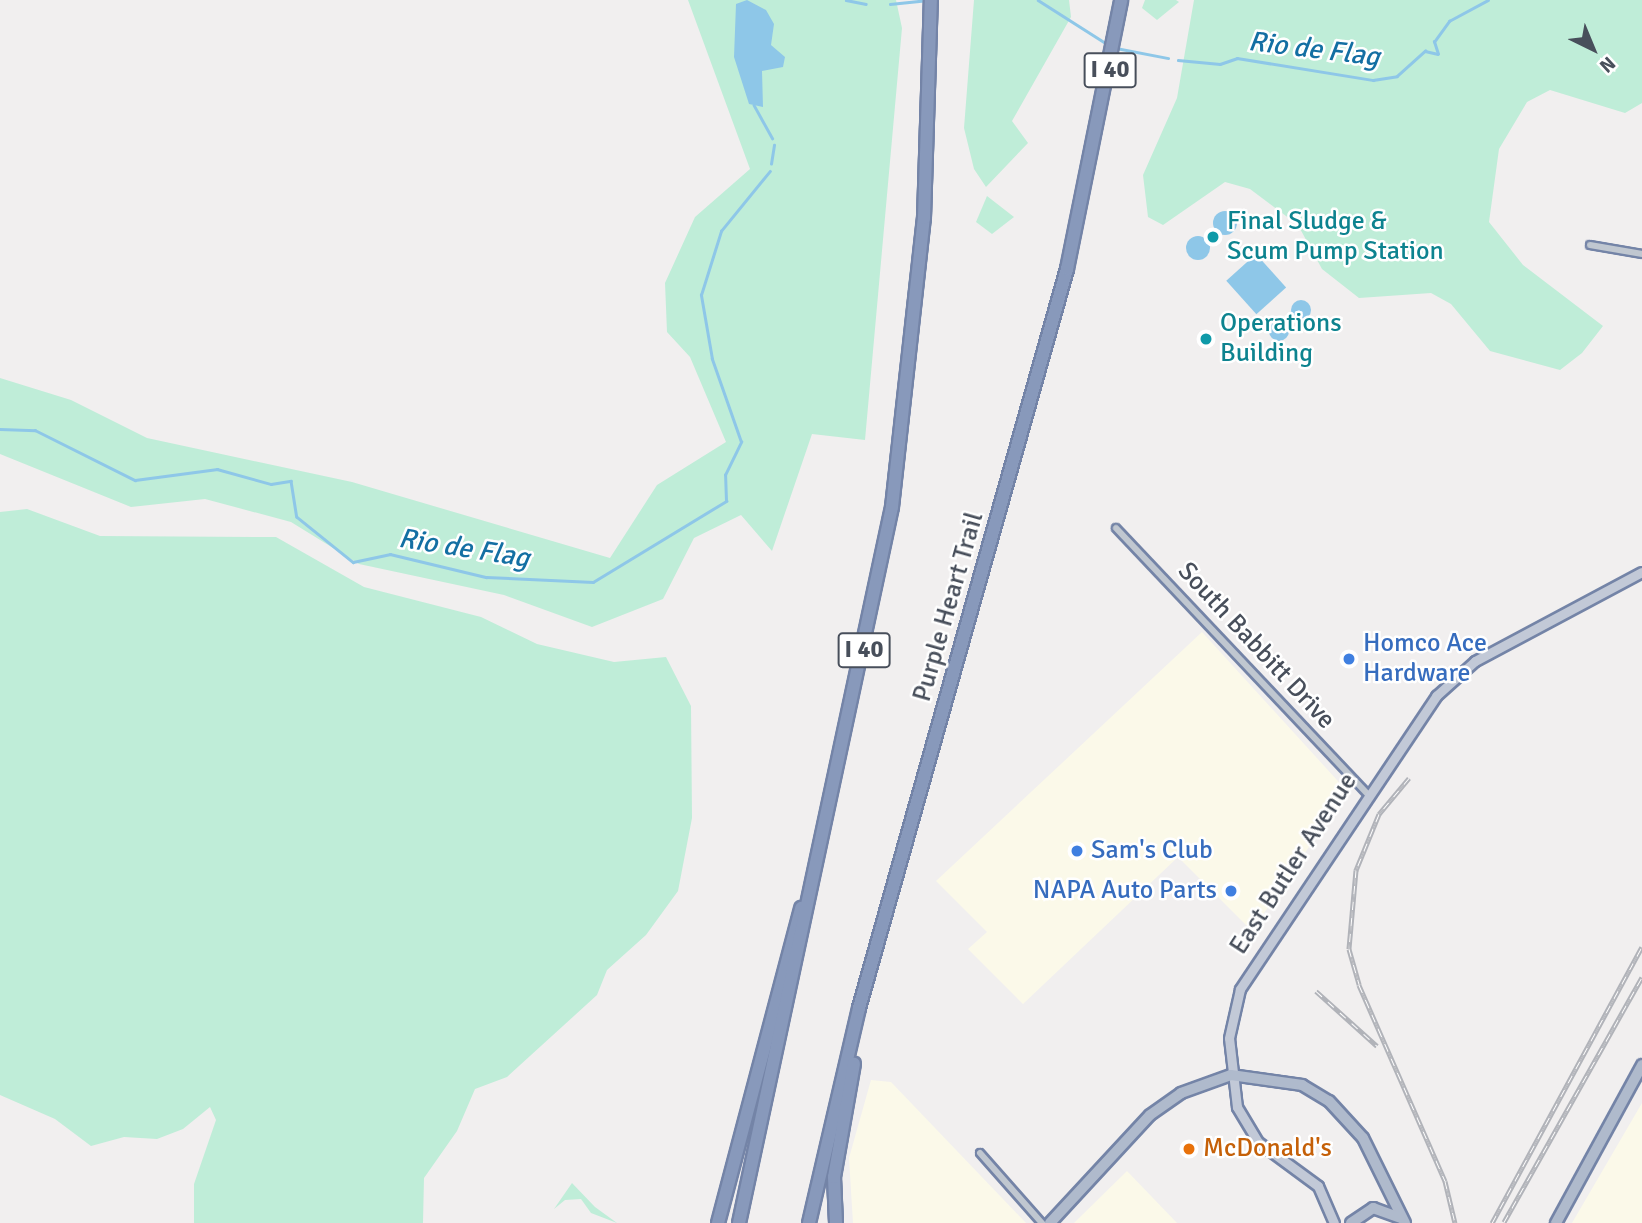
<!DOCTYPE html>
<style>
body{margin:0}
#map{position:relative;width:1642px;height:1223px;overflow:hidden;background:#f1efef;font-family:Signika,sans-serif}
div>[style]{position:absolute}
.commercial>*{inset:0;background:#fbf9e9}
.green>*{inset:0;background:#bfedd8}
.water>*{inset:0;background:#8ec7e8;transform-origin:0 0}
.round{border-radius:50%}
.stream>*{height:2.5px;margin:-1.25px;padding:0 1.25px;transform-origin:1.25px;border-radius:1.25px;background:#8ec7e8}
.roads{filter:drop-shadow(2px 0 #7484a7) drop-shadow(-2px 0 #7484a7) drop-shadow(0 2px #7484a7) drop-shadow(0 -2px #7484a7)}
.street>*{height:6px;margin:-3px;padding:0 3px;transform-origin:3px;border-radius:3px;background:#c0c7d0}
.secondary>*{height:9px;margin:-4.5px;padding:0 4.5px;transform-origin:4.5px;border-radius:4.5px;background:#c2c9d7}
.primary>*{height:10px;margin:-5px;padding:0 5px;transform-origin:5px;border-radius:5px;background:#afbacc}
.highway>*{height:12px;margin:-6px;padding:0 6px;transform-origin:6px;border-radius:6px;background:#89b}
.rail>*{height:5px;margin-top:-2.5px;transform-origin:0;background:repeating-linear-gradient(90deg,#fff 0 8px,#b1b3b9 0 16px);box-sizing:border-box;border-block:2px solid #b1b3b9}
.dots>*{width:19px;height:19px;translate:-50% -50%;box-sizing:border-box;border:4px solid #fff;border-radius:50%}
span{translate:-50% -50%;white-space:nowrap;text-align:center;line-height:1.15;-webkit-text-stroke:5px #fff;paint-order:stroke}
.shield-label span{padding:2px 5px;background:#fff;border:2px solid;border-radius:5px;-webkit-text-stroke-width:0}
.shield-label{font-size:24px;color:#484f5b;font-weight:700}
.culture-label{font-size:26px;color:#0d838f}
.left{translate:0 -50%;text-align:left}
.street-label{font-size:26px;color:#484f5b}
.shop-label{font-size:26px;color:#366cbe}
.right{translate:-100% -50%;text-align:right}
.food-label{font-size:26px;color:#c56008}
.water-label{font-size:28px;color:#136fa3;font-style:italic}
.north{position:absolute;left:1558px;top:14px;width:70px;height:70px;-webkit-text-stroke:5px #fff;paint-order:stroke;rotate:137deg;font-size:19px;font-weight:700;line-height:28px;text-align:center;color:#484f5b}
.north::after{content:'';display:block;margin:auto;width:24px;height:32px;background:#484f5b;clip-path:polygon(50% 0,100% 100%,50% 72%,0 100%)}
</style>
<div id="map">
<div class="commercial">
<div style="clip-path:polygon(1202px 632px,1347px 791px,1252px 931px,1178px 857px,1023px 1004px,968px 949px,987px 932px,936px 881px)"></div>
<div style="clip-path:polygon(871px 1080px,891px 1082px,1026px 1223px,853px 1223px,849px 1158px)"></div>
<div style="clip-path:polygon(1642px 1103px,1642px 1223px,1572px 1223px)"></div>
<div style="clip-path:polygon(1127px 1171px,1177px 1223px,1074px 1223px)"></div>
</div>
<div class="green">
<div style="clip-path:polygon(688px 0,896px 0,902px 28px,865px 440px,812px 434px,772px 551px,741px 515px,694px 538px,663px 599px,592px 627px,504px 595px,359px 564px,291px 522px,205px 499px,131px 507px,0 454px,0 378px,71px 400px,147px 438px,352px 482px,610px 558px,657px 485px,726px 442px,690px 357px,667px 332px,665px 283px,695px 217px,750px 169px)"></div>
<div style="clip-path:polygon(974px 0,1069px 0,1071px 17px,1012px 121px,1028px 143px,986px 187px,974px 169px,964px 128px)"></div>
<div style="clip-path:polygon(1145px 0,1176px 0,1179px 2px,1157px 20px,1142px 8px)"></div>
<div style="clip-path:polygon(1194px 0,1642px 0,1642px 103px,1625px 113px,1550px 90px,1527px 102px,1499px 149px,1489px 222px,1523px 265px,1603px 326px,1582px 353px,1560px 370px,1490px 351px,1451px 304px,1431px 293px,1359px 298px,1322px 269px,1298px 225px,1250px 189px,1225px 182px,1163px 225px,1148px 217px,1143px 175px,1177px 98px)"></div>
<div style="clip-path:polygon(987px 196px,1014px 217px,992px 234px,976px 222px)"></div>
<div style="clip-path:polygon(27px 509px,100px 536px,276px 537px,364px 587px,481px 617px,537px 644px,614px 662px,666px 657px,691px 706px,692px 818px,678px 891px,646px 935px,607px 970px,597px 995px,507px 1077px,475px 1089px,457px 1131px,424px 1178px,423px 1223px,194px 1223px,194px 1184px,216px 1120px,210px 1107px,183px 1129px,157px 1139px,124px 1137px,91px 1146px,55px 1119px,0 1095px,0 512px)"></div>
<div style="clip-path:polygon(572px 1183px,595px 1207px,617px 1223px,591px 1213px,581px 1199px,565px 1200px,554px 1209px)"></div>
</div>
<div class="water">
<div style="clip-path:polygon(747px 0,766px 10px,774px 24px,771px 45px,785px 57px,783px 67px,762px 71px,763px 107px,749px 104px,734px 57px,736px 4px)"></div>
<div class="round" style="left:1213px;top:211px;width:24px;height:24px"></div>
<div class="round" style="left:1186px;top:236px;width:24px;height:24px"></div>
<div style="left:1256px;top:254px;width:45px;height:40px;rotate:48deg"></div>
<div class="round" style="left:1291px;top:300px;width:20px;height:20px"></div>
<div class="round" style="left:1269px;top:321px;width:20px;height:20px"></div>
</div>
<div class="stream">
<div style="left:846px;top:0;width:20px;rotate:11deg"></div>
<div style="left:1038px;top:0;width:82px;rotate:32.5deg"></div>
<div style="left:890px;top:4px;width:36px;rotate:-6deg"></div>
<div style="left:1116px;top:48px;width:53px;rotate:10.9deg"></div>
<div style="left:1178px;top:60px;width:42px;rotate:5.4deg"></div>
<div style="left:1220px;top:64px;width:18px;rotate:-19deg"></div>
<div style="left:1237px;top:58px;width:138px;rotate:9.2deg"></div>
<div style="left:1373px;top:80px;width:24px;rotate:-9deg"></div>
<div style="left:1397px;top:76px;width:38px;rotate:-42deg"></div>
<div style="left:1425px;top:51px;width:13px;rotate:13deg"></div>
<div style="left:1438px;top:54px;width:13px;rotate:-108deg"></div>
<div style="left:1434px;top:42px;width:26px;rotate:-54deg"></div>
<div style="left:1449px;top:21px;width:44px;rotate:-28.3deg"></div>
<div style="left:754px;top:105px;width:38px;rotate:61deg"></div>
<div style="left:771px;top:164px;width:19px;rotate:-81deg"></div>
<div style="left:0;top:429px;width:35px;rotate:2deg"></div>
<div style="left:35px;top:430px;width:112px;rotate:26.6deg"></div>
<div style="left:135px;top:480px;width:83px;rotate:-7.6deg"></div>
<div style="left:217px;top:469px;width:56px;rotate:15.5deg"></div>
<div style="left:271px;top:484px;width:20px;rotate:-9deg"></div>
<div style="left:291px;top:481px;width:36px;rotate:81deg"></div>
<div style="left:297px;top:517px;width:72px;rotate:38.8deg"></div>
<div style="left:353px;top:562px;width:38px;rotate:-12deg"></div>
<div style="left:390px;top:554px;width:99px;rotate:13.5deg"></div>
<div style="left:486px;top:577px;width:107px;rotate:2.7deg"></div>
<div style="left:593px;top:582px;width:156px;rotate:-31.3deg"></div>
<div style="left:726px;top:501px;width:26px;rotate:-92deg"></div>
<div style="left:725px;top:475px;width:37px;rotate:-64deg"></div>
<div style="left:741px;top:442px;width:88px;rotate:-109.3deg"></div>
<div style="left:712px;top:359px;width:65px;rotate:-99.8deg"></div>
<div style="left:701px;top:295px;width:67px;rotate:-72.6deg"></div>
<div style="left:721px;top:231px;width:77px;rotate:-50.8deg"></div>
</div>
<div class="roads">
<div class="street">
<div style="left:1590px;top:245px;width:53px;rotate:9.8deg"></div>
<div style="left:1116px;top:528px;width:365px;rotate:46.6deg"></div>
<div style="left:980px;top:1153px;width:94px;rotate:48.5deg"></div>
</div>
<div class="secondary">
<div style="left:1334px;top:1223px;width:40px;rotate:-113.4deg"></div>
<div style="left:1318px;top:1186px;width:74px;rotate:-143.7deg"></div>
<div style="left:1258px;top:1142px;width:41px;rotate:-121deg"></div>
<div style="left:1237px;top:1107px;width:69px;rotate:-96.6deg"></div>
<div style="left:1229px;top:1038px;width:50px;rotate:-77.3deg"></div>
<div style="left:1240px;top:989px;width:353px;rotate:-56.2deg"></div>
<div style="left:1436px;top:696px;width:52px;rotate:-41.9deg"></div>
<div style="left:1475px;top:661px;width:189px;rotate:-28.1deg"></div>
</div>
<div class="primary">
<div style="left:1050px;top:1223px;width:147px;rotate:-47.2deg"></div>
<div style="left:1150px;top:1115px;width:38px;rotate:-35deg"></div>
<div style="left:1181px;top:1093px;width:53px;rotate:-19.8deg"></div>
<div style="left:1231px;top:1075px;width:72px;rotate:8deg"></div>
<div style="left:1302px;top:1085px;width:31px;rotate:31deg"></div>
<div style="left:1329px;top:1101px;width:50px;rotate:47.4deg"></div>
<div style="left:1363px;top:1138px;width:95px;rotate:63.7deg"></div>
<div style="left:1351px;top:1223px;width:27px;rotate:-34deg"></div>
<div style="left:1373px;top:1208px;width:29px;rotate:20deg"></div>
<div style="left:1556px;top:1223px;width:180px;rotate:-61.4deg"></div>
</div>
<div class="highway">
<div style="left:718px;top:1223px;width:326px;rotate:-75.2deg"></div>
<div style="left:739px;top:1223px;width:732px;rotate:-77.94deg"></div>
<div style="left:892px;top:507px;width:291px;rotate:-83.7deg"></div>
<div style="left:924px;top:218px;width:218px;rotate:-88.2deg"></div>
<div style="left:809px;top:1223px;width:221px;rotate:-76.9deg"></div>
<div style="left:859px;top:1008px;width:768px;rotate:-74.28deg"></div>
<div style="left:1067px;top:269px;width:274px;rotate:-78.6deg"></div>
<div style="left:836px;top:1223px;width:46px;rotate:-92.5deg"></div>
<div style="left:834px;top:1177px;width:115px;rotate:-80deg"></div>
</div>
</div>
<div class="rail">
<div style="left:1409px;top:778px;width:47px;rotate:129.8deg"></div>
<div style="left:1379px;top:814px;width:61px;rotate:112.3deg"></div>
<div style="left:1356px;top:870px;width:79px;rotate:95.1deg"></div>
<div style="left:1349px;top:949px;width:37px;rotate:74deg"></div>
<div style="left:1359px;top:985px;width:214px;rotate:66.3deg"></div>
<div style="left:1445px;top:1181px;width:43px;rotate:76.6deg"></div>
<div style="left:1316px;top:991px;width:82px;rotate:42deg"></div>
<div style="left:1504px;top:1222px;width:281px;rotate:-60.6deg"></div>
<div style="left:1492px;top:1223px;width:314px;rotate:-61.5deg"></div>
</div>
<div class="dots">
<div style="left:1213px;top:237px;background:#0f9aa8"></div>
<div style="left:1206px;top:339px;background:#0f9aa8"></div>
<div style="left:1349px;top:659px;background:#3f7fe0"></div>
<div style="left:1077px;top:851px;background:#3f7fe0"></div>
<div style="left:1231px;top:891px;background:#3f7fe0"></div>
<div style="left:1189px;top:1149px;background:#e8710a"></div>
</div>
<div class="shield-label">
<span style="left:1110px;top:70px">I 40</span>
<span style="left:864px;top:650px">I 40</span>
</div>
<div class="culture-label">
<span class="left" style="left:1227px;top:237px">Final Sludge &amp;<br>Scum Pump Station</span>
<span class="left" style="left:1220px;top:339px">Operations<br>Building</span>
</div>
<div class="street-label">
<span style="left:949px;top:607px;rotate:-74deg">Purple Heart Trail</span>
<span style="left:1256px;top:646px;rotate:47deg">South Babbitt Drive</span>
<span style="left:1294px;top:864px;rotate:-57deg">East Butler Avenue</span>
</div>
<div class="shop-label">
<span class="left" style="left:1363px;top:659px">Homco Ace<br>Hardware</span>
<span class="left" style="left:1091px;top:851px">Sam's Club</span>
<span class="right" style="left:1217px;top:891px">NAPA Auto Parts</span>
</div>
<div class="food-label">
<span class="left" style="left:1203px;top:1149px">McDonald's</span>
</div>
<div class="water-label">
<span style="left:1314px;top:49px;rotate:7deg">Rio de Flag</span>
<span style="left:464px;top:548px;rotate:9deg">Rio de Flag</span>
</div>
<div class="north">N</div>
</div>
